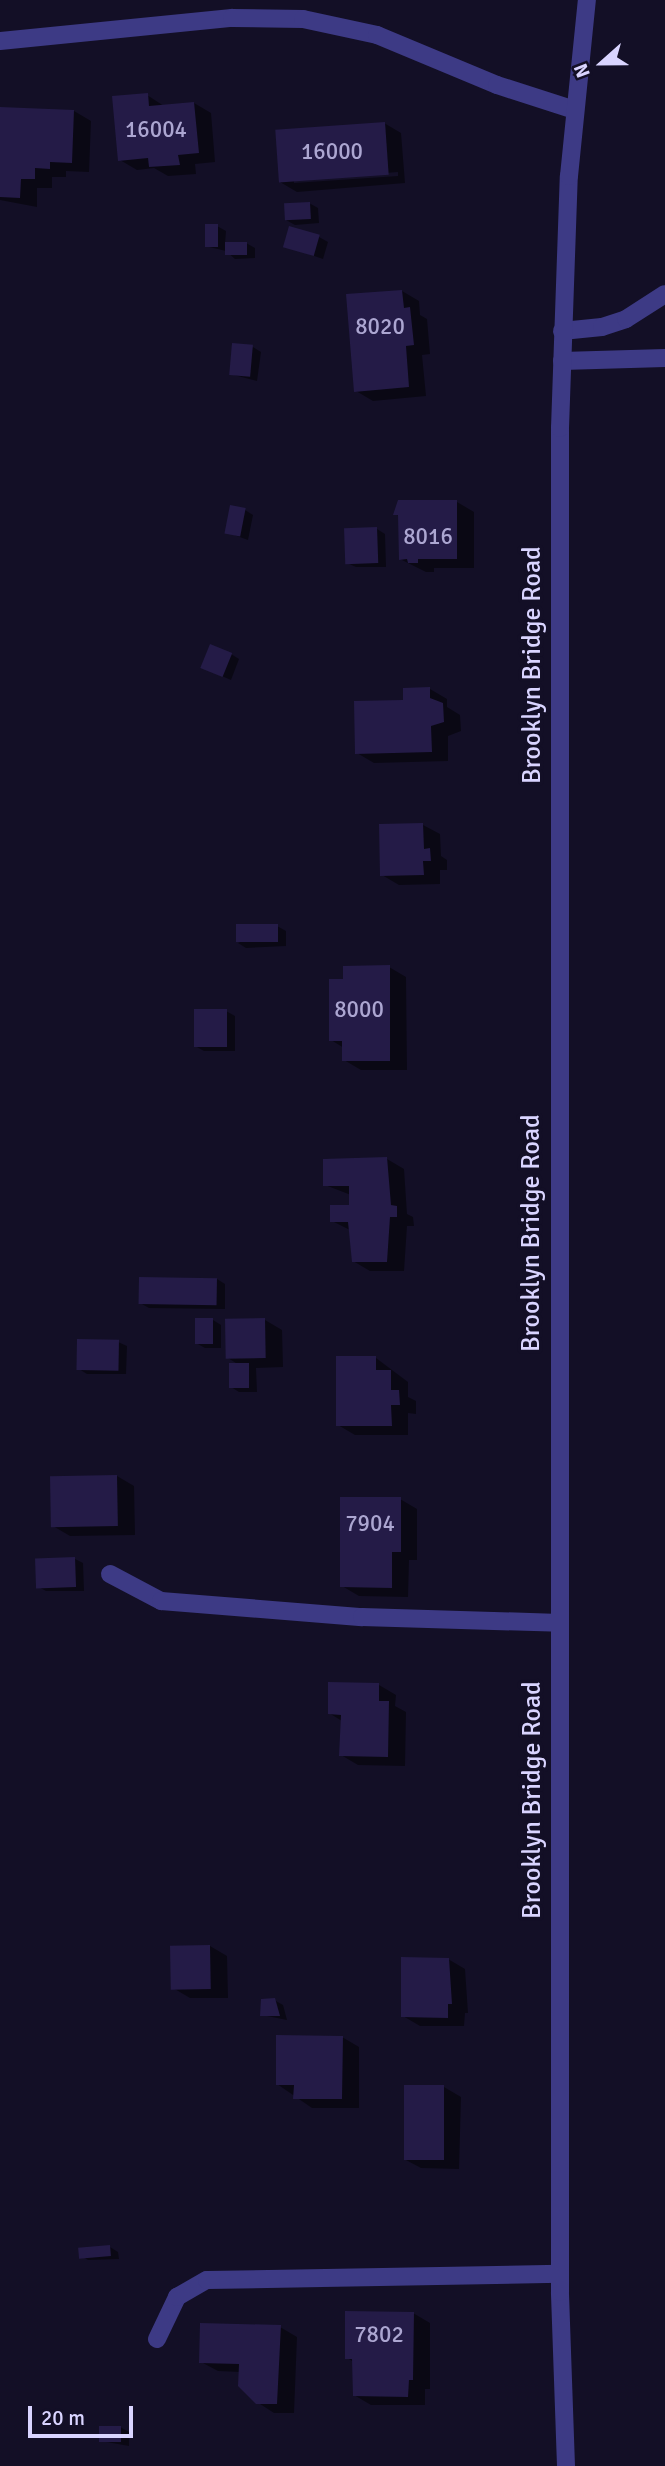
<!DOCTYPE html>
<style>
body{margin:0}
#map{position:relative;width:665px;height:2466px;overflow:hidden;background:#130f26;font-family:Signika,sans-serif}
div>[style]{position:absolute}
.shadow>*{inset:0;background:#0007}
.building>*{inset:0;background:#241b47;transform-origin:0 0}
.service>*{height:18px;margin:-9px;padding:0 9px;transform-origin:9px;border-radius:9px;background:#3d3a85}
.minor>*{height:18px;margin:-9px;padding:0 9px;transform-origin:9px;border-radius:9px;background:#3d3a85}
.tertiary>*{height:18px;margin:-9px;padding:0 9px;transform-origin:9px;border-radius:9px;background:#3d3a85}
span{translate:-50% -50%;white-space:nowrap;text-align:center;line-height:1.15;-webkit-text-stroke:7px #130f26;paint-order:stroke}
.number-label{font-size:23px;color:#aca6d1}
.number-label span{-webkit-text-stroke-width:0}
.street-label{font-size:26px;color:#d9d4ff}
.north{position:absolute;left:567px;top:28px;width:70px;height:70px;-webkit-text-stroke:5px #130f26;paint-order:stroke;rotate:249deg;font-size:19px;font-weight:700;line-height:28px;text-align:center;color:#d9d4ff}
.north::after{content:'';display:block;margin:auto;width:24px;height:32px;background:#d9d4ff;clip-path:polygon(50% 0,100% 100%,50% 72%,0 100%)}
.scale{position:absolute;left:28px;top:2406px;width:105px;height:32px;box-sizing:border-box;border:4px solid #d9d4ff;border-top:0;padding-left:9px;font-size:21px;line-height:24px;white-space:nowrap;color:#d9d4ff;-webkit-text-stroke:5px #130f26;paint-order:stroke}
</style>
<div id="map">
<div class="shadow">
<div style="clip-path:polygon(147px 95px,164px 106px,194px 103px,211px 113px,215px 162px,195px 164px,196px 174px,168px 176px,154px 168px,137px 170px,120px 160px)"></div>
<div style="clip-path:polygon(74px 111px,91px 121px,89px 172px,66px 171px,66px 177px,52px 177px,52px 188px,37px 188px,37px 207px,0 200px,0 112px)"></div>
<div style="clip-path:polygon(evenodd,384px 123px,401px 133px,405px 183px,297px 192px,280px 182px,384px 123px,398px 172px,398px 176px,294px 183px,294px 180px,398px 172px)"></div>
<div style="clip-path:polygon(309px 203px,318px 208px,319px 223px,295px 225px,286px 220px)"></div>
<div style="clip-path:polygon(217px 226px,226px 231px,225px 244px,246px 243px,255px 248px,255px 258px,235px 259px,226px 251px,205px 246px)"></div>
<div style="clip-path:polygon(319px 237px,328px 242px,323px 259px,285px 246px)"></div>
<div style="clip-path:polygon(402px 291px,419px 301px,420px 315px,427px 319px,430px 354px,422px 355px,426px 396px,373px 401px,356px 391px)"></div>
<div style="clip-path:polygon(253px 347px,261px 352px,257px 381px,230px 374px)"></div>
<div style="clip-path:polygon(457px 502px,474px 512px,474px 568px,434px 568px,434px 572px,426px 572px,400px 559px,400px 517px,396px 514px)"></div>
<div style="clip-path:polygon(245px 510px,253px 515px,248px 540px,226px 532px)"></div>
<div style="clip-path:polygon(377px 529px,385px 534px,386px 567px,356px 567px,347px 563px)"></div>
<div style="clip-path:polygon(231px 654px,239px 659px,231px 680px,203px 668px)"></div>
<div style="clip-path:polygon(430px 689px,447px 699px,447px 707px,460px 715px,461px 731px,448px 736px,448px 761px,374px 763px,357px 753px,405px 702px)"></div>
<div style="clip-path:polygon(423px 825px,440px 834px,441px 856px,447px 860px,447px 870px,440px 870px,440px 884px,399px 885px,382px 875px)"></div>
<div style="clip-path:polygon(277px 926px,286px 931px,286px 946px,246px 948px,238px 943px)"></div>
<div style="clip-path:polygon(389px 967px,406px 977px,407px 1070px,361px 1070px,344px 1060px,344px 1048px,331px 1040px,345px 980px)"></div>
<div style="clip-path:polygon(226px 1011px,235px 1016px,235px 1051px,204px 1051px,195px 1046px)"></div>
<div style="clip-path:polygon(387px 1159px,404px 1169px,407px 1214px,413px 1217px,414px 1226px,407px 1226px,404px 1271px,370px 1271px,353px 1261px,350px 1230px,332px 1221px,350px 1206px,351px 1195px,325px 1185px)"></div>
<div style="clip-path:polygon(140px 1279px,217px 1279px,225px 1284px,225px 1309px,149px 1308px,140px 1303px)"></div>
<div style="clip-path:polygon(213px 1320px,221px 1325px,221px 1348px,205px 1348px,196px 1343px)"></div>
<div style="clip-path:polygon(265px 1320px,282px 1330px,283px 1367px,256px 1368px,257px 1392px,239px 1392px,231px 1387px,239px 1365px,228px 1358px)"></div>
<div style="clip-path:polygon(118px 1342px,127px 1346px,126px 1374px,87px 1374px,79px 1369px)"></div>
<div style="clip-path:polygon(376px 1358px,408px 1382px,408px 1397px,416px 1401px,416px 1414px,408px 1413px,408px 1435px,355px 1435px,338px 1425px)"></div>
<div style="clip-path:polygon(117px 1476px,134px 1486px,135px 1535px,70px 1536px,53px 1526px)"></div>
<div style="clip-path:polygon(400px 1499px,417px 1509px,417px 1560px,409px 1560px,408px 1597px,359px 1596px,342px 1586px)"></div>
<div style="clip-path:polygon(75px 1559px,83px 1563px,84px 1591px,46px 1591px,37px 1586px)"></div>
<div style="clip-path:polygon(379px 1685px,396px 1695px,395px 1706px,406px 1712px,405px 1766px,358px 1765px,341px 1755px,342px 1721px,329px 1713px)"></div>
<div style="clip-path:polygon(210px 1946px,227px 1956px,228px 1998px,190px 1998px,173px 1988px)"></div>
<div style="clip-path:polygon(448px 1959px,465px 1969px,468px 2013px,465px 2013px,464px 2026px,420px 2026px,403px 2016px)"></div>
<div style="clip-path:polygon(274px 2000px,283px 2005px,287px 2020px,262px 2015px)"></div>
<div style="clip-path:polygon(342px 2037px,359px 2047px,359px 2108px,312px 2108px,277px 2084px)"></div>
<div style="clip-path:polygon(444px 2087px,461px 2097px,459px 2169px,421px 2168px,404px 2159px)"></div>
<div style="clip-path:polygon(110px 2247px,118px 2252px,119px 2259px,88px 2260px,80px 2255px)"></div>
<div style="clip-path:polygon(413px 2313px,430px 2323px,430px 2389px,425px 2389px,425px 2405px,371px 2405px,354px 2395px,354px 2362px,347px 2358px)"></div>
<div style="clip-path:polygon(280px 2327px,297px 2337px,294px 2413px,274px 2413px,257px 2402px,240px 2372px,218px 2371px,201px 2362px)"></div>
<div style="clip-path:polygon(120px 2427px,129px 2432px,129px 2446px,101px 2441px)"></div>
</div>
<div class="building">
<div style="clip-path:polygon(148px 93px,149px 106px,194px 102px,199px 153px,178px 155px,180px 165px,149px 167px,148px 158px,118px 161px,112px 96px)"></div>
<div style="clip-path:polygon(0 107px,74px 110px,72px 163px,50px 162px,50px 169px,35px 168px,35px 179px,21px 179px,20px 198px,0 197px)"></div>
<div style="left:385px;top:122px;width:53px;height:110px;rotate:86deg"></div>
<div style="left:310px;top:202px;width:17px;height:26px;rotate:87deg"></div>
<div style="left:205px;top:224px;width:13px;height:23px"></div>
<div style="left:289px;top:226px;width:32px;height:22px;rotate:16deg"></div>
<div style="left:225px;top:242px;width:22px;height:13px"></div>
<div style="clip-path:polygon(402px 290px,404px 308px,410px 307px,414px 345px,406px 346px,409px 387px,354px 392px,346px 294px)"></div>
<div style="left:232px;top:343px;width:21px;height:32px;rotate:5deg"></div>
<div style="clip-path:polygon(398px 500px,457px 500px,457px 559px,418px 559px,418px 563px,408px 563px,407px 559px,399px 560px,398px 515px,393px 515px)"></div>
<div style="left:230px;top:505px;width:16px;height:29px;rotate:11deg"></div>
<div style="left:377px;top:527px;width:36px;height:33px;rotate:88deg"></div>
<div style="left:210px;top:644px;width:24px;height:26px;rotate:22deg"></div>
<div style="clip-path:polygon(430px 687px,430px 698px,443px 703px,444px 722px,431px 726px,432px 752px,355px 754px,354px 701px,403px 700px,403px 688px)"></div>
<div style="clip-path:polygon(423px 823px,424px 849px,430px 848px,431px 861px,423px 861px,424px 875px,380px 876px,379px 824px)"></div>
<div style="left:278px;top:924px;width:18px;height:42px;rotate:90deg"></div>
<div style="clip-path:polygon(390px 965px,390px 1061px,342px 1061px,342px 1041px,329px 1041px,329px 979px,343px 979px,343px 966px)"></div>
<div style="left:194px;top:1009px;width:33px;height:38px"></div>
<div style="clip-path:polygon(387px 1157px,391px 1205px,397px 1206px,397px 1217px,390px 1217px,387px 1262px,352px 1262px,348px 1222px,330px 1222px,330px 1205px,349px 1205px,349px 1186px,323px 1186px,323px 1159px)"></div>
<div style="left:139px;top:1277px;width:78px;height:27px;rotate:1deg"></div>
<div style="left:195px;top:1318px;width:18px;height:26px"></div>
<div style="left:265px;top:1318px;width:40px;height:40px;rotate:89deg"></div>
<div style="left:77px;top:1339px;width:42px;height:31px;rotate:1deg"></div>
<div style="clip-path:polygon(336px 1356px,376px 1356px,376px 1370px,391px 1370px,391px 1390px,399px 1390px,400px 1405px,391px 1405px,392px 1426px,336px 1426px)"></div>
<div style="left:229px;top:1363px;width:20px;height:25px"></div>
<div style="left:117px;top:1475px;width:51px;height:67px;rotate:89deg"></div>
<div style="clip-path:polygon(340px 1497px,401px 1497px,401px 1552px,392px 1552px,392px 1588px,340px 1587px)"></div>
<div style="left:75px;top:1557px;width:30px;height:40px;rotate:88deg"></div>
<div style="clip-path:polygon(328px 1682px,379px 1683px,379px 1701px,389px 1701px,388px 1757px,339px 1756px,341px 1715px,328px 1714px)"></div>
<div style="left:210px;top:1945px;width:44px;height:40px;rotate:89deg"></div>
<div style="clip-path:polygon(401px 1957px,449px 1958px,452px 2004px,448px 2004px,448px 2018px,401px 2017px)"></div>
<div style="clip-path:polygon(275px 1998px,280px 2016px,260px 2016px,261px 1999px)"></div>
<div style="clip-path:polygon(276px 2035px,343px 2036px,342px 2099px,293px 2099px,294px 2085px,276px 2085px)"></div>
<div style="left:404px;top:2085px;width:40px;height:75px"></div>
<div style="left:110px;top:2245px;width:11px;height:32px;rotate:85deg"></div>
<div style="clip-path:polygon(345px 2311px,414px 2312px,413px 2380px,409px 2380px,408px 2397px,353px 2396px,352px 2359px,345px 2359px)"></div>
<div style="clip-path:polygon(200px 2323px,281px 2325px,277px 2404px,256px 2404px,238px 2386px,239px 2364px,199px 2363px)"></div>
<div style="left:99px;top:2426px;width:22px;height:16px"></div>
</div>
<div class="service">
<div style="left:562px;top:331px;width:40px;rotate:-5.7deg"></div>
<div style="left:602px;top:327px;width:25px;rotate:-18deg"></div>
<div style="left:626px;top:319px;width:46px;rotate:-32.7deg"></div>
<div style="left:562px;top:361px;width:103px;rotate:-1.7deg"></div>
<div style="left:110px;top:1574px;width:58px;rotate:27.9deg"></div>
<div style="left:161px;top:1601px;width:202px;rotate:4.6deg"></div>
<div style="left:362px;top:1617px;width:198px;rotate:1.7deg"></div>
<div style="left:157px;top:2339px;width:47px;rotate:-64.5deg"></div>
<div style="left:177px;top:2297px;width:34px;rotate:-30deg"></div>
<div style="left:207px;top:2280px;width:353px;rotate:-1deg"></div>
</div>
<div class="minor">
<div style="left:0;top:41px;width:233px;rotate:-5.7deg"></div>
<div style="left:232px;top:18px;width:71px;rotate:0.8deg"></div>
<div style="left:303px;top:19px;width:76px;rotate:12.2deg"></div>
<div style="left:377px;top:35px;width:130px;rotate:22.6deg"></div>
<div style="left:497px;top:85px;width:82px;rotate:17.8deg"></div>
</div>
<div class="tertiary">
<div style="left:566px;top:2466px;width:174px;rotate:-92deg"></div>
<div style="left:560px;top:2292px;width:1864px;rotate:-90deg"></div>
<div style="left:560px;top:428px;width:252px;rotate:-88deg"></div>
<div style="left:569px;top:176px;width:177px;rotate:-84.2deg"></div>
</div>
<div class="number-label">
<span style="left:156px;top:130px">16004</span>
<span style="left:332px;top:152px">16000</span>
<span style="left:380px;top:327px">8020</span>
<span style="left:428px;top:537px">8016</span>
<span style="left:359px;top:1010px">8000</span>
<span style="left:370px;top:1524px">7904</span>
<span style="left:379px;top:2335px">7802</span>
</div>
<div class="street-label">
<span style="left:533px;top:665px;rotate:-90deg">Brooklyn Bridge Road</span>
<span style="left:532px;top:1233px;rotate:-90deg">Brooklyn Bridge Road</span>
<span style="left:533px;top:1800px;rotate:-90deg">Brooklyn Bridge Road</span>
</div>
<div class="north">N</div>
<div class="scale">20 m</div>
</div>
